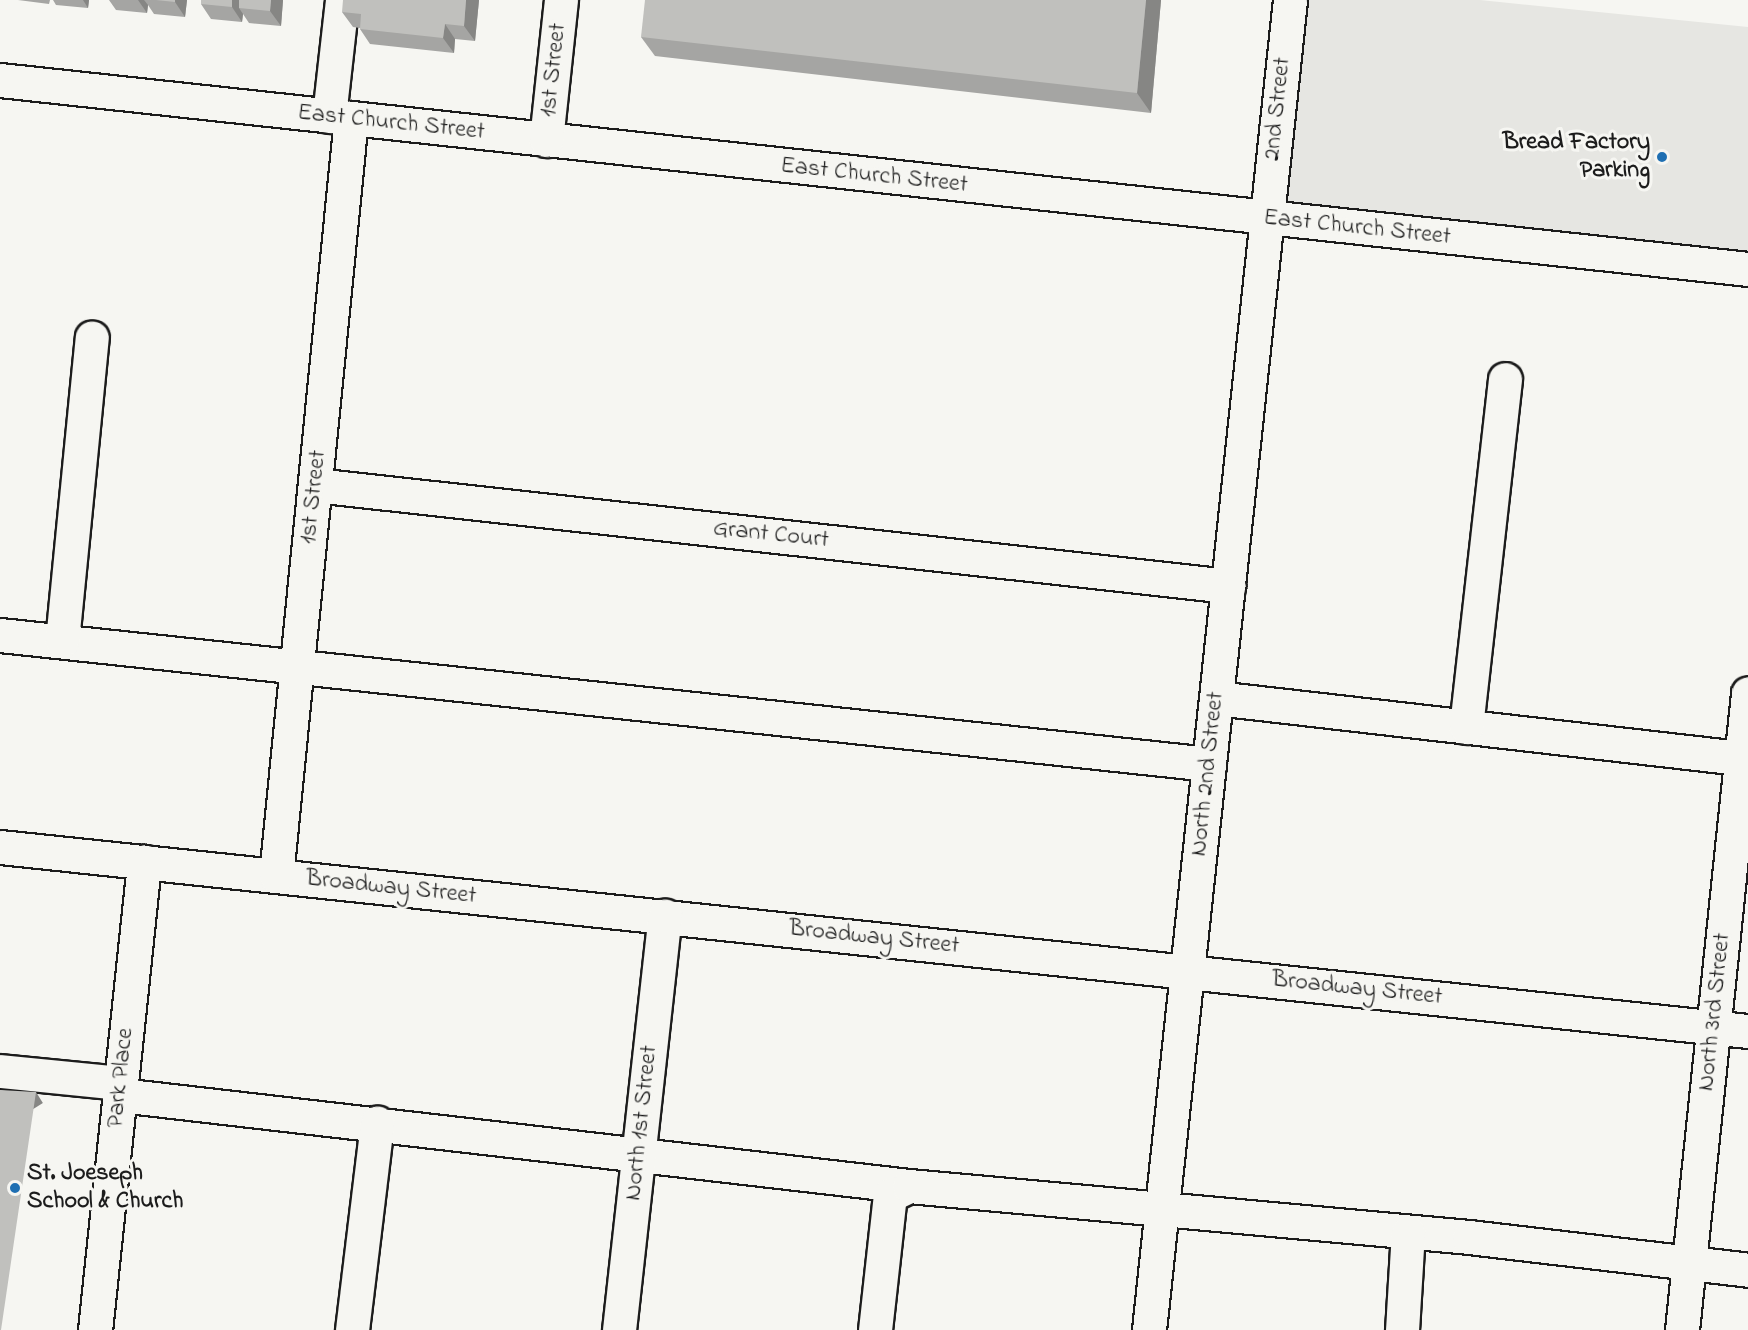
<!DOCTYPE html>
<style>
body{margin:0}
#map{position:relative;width:1748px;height:1330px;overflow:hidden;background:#f6f6f2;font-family:"Indie Flower",sans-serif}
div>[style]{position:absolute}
.built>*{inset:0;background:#e6e6e2}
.roads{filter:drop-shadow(2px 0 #1c1c1c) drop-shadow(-2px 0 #1c1c1c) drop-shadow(0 2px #1c1c1c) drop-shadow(0 -2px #1c1c1c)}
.minor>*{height:33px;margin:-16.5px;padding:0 16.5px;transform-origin:16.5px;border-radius:16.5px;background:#f6f6f2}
.wall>*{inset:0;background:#a5a5a3}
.shaded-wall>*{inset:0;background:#868684;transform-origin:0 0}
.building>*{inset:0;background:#c0c0bd}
.dots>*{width:16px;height:16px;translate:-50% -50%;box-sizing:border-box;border:3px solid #f6f6f2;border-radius:50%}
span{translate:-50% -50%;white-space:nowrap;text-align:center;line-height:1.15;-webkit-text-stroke:6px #f6f6f2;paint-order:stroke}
.street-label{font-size:24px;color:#1c1c1c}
.poi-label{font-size:24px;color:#1c1c1c;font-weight:700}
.right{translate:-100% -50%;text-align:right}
.left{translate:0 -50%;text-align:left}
</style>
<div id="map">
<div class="built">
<div style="clip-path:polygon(1301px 0,1480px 0,1748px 27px,1748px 284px,1281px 237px)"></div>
</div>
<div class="roads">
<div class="minor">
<div style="left:0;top:80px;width:1758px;rotate:6.17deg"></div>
<div style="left:329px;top:116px;width:117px;rotate:-83.6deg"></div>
<div style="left:546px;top:140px;width:141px;rotate:-83.9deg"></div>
<div style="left:315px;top:485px;width:919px;rotate:6.31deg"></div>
<div style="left:0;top:635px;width:1216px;rotate:6.09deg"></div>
<div style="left:62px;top:641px;width:305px;rotate:-84.4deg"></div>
<div style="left:1216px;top:698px;width:535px;rotate:6.54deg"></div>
<div style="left:1466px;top:727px;width:350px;rotate:-83.6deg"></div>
<div style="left:0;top:847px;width:1758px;rotate:6.01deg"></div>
<div style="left:276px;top:876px;width:762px;rotate:-84.35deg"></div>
<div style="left:0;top:1071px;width:122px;rotate:5.7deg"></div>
<div style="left:120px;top:1095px;width:794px;rotate:6.58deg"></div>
<div style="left:95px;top:1330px;width:471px;rotate:-84deg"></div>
<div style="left:352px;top:1330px;width:209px;rotate:-83.1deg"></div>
<div style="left:619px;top:1330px;width:417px;rotate:-83.7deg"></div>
<div style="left:875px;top:1330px;width:136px;rotate:-83.7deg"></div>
<div style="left:890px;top:1195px;width:21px;rotate:-25deg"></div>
<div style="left:909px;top:1186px;width:562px;rotate:5.2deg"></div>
<div style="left:1469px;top:1237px;width:281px;rotate:6.7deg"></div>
<div style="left:1149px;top:1330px;width:1337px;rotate:-83.95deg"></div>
<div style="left:1402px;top:1330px;width:98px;rotate:-86.5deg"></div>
<div style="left:1682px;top:1330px;width:640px;rotate:-84.08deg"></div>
</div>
</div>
<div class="wall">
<div style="clip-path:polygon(18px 0,50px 0,49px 4px)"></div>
<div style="clip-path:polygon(53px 0,89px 0,88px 8px,56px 5px)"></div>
<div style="clip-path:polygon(109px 0,187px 0,185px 17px,154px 14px,148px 5px,147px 13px,116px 10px)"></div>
<div style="clip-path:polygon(201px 0,283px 0,281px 26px,249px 23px,243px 14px,242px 22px,211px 19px,201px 4px)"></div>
<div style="clip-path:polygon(479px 0,475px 41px,455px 39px,454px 53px,370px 44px,360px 29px,360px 28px,353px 27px,342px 12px)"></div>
<div style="clip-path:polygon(1161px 0,1151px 113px,655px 56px,641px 37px)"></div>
</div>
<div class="shaded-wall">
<div style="clip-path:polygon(83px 0,89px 0,88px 8px)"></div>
<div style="clip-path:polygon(138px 0,144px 0,148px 5px,147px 13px)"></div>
<div style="clip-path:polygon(175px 0,187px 0,185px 17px,175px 2px)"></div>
<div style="clip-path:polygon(232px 0,245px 0,239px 8px,243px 14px,242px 22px,232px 7px)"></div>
<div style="clip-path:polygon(271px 0,283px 0,281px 26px,270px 11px)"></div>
<div style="clip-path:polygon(466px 0,479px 0,475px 41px,464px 26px)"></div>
<div style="clip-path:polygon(1146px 0,1161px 0,1151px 113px,1137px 93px)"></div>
<div style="clip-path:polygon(445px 24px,455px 39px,454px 53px,443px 38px)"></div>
<div style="left:36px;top:1092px;width:13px;height:241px;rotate:58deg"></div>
</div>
<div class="building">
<div style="clip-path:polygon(156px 0,175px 0,175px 2px)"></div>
<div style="clip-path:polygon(201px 0,232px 0,232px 7px,201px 4px)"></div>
<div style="clip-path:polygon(239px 0,271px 0,270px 11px,239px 8px)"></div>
<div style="clip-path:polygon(343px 0,466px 0,464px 26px,445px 24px,443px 38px,360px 29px,361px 14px,342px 12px)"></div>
<div style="clip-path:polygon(645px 0,1146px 0,1137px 93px,641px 37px)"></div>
<div style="clip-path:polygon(0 1090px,36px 1092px,1px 1330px,0 1330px)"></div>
</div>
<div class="dots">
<div style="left:1662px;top:157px;background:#1f6fb2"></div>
<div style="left:15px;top:1188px;background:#1f6fb2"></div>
</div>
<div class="street-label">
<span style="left:554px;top:70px;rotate:-84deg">1st Street</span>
<span style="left:1278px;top:109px;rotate:-84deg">2nd Street</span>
<span style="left:391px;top:123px;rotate:6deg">East Church Street</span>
<span style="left:874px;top:176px;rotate:6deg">East Church Street</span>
<span style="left:1357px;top:228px;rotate:6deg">East Church Street</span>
<span style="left:314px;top:497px;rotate:-84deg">1st Street</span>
<span style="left:771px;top:535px;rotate:6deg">Grant Court</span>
<span style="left:1208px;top:774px;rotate:-84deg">North 2nd Street</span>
<span style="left:391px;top:888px;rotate:6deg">Broadway Street</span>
<span style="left:874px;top:938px;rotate:6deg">Broadway Street</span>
<span style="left:1357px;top:989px;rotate:6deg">Broadway Street</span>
<span style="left:1715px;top:1012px;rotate:-84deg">North 3rd Street</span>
<span style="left:121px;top:1078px;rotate:-84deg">Park Place</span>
<span style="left:642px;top:1123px;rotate:-84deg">North 1st Street</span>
</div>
<div class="poi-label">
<span class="right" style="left:1650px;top:157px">Bread Factory<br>Parking</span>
<span class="left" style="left:27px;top:1188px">St. Joeseph<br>School &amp; Church</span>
</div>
</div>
